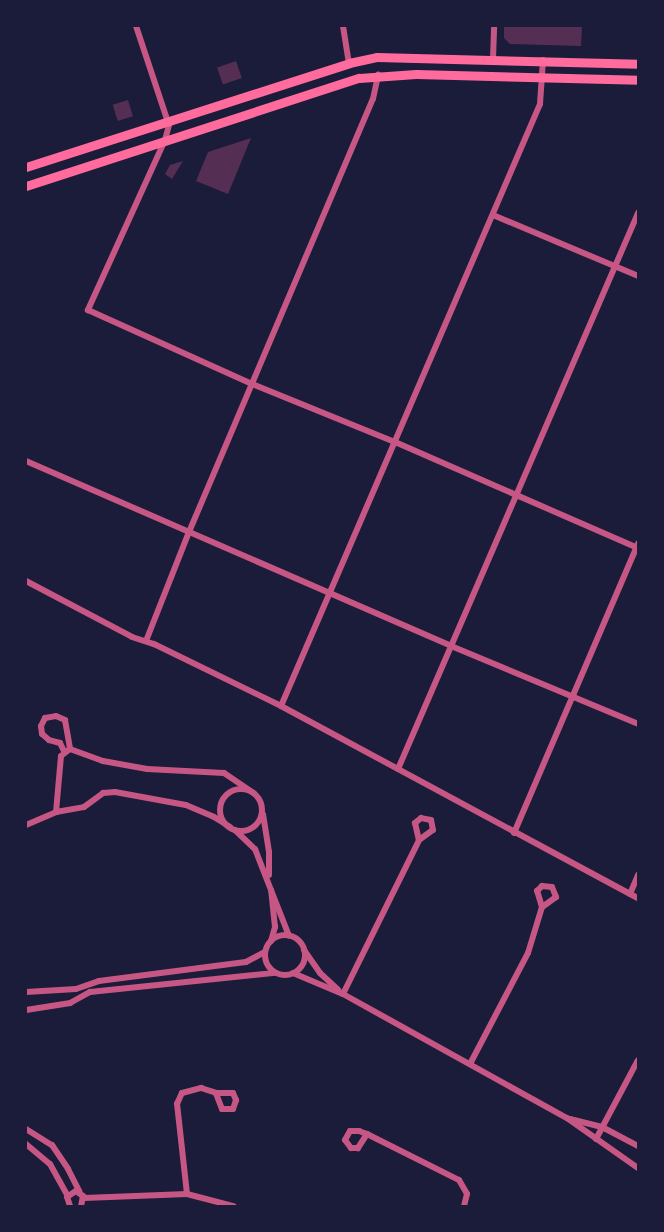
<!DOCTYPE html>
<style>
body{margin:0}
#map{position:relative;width:664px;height:1232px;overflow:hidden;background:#1b1b3a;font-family:"Sofia Sans Condensed",sans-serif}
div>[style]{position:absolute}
.building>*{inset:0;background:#542f53;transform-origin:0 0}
.minor>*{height:6px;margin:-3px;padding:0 3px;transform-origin:3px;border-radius:3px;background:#c65784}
.minor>.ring{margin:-3px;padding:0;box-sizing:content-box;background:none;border:6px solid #c65784;border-radius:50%}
.secondary>*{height:9px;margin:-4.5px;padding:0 4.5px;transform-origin:4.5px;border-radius:4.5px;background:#ff6b9d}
span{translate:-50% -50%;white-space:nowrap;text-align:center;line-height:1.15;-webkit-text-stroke:4.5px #1b1b3a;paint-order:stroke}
.frame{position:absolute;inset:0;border:27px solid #1b1b3a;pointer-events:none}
</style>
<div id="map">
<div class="building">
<div style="clip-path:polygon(504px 26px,582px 26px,581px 46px,510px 44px,504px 38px)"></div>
<div style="left:236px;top:61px;width:18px;height:20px;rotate:71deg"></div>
<div style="left:128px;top:100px;width:17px;height:16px;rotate:73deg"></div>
<div style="clip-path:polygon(251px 138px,228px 194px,196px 181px,208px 152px)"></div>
<div style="clip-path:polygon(183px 161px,172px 179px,165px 174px,170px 165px)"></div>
</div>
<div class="minor">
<div style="left:136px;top:26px;width:104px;rotate:71.6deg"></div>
<div style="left:169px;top:125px;width:16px;rotate:105deg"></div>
<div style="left:165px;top:140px;width:187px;rotate:114.4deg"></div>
<div style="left:88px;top:310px;width:180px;rotate:24.3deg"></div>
<div style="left:252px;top:384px;width:154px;rotate:22.1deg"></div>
<div style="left:395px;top:442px;width:265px;rotate:23.6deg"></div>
<div style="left:343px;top:26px;width:37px;rotate:81deg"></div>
<div style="left:493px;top:59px;width:33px;rotate:-88deg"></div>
<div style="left:493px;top:215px;width:157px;rotate:22.8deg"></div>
<div style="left:26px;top:461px;width:464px;rotate:23.5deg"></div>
<div style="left:451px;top:646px;width:203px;rotate:22.6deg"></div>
<div style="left:26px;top:581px;width:120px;rotate:27.8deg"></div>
<div style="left:132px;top:637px;width:23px;rotate:18deg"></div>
<div style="left:154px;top:644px;width:141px;rotate:26deg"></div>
<div style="left:281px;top:706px;width:405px;rotate:28.3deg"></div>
<div style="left:146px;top:641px;width:117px;rotate:-68.5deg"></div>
<div style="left:189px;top:532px;width:470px;rotate:-67deg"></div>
<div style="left:373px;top:99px;width:25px;rotate:-78deg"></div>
<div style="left:281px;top:706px;width:655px;rotate:-66.72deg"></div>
<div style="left:540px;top:104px;width:44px;rotate:-86.1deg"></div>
<div style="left:64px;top:751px;width:9px;rotate:-117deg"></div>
<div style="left:60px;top:743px;width:11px;rotate:-165deg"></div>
<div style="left:49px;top:740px;width:9px;rotate:-139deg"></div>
<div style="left:42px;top:734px;width:8px;rotate:-97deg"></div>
<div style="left:41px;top:726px;width:9px;rotate:-63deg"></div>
<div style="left:45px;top:718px;width:11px;rotate:-10deg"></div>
<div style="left:56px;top:716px;width:10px;rotate:24deg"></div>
<div style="left:65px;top:720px;width:29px;rotate:80deg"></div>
<div style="left:398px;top:769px;width:606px;rotate:-66.65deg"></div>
<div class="ring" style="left:220px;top:789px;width:36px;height:36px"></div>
<div style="left:56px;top:812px;width:56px;rotate:-84.9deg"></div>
<div style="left:61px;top:756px;width:11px;rotate:-38deg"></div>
<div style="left:70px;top:749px;width:35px;rotate:20deg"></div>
<div style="left:103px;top:761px;width:45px;rotate:10.3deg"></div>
<div style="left:147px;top:769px;width:77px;rotate:3deg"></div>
<div style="left:224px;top:773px;width:36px;rotate:34deg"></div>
<div style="left:263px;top:814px;width:38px;rotate:81deg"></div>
<div style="left:269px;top:852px;width:23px;rotate:90deg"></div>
<div style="left:26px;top:825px;width:33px;rotate:-23deg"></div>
<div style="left:56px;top:812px;width:28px;rotate:-10deg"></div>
<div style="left:84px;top:807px;width:24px;rotate:-36deg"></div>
<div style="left:103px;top:793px;width:12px;rotate:-5deg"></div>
<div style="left:115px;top:792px;width:72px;rotate:10.4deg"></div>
<div style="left:186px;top:805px;width:30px;rotate:23deg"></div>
<div style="left:214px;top:817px;width:19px;rotate:32deg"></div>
<div style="left:235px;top:830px;width:28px;rotate:44deg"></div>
<div style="left:255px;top:849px;width:44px;rotate:68.7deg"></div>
<div style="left:514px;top:833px;width:315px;rotate:-66.8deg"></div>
<div style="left:630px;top:894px;width:21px;rotate:-67deg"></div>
<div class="ring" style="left:265px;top:935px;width:34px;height:34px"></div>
<div style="left:271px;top:941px;width:15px;rotate:-74deg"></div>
<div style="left:275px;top:927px;width:37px;rotate:-96deg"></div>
<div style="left:271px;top:890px;width:49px;rotate:68.6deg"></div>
<div style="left:304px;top:950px;width:28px;rotate:55deg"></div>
<div style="left:320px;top:973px;width:25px;rotate:43deg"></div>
<div style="left:293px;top:973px;width:54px;rotate:22.8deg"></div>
<div style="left:343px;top:994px;width:256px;rotate:29deg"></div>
<div style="left:567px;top:1118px;width:87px;rotate:35.2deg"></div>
<div style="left:26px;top:992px;width:50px;rotate:-3.4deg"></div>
<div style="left:76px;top:989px;width:24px;rotate:-19deg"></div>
<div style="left:99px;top:981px;width:148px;rotate:-7.4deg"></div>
<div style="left:246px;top:962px;width:21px;rotate:-28deg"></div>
<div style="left:343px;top:994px;width:172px;rotate:-63.7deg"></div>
<div style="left:419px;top:840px;width:17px;rotate:-36deg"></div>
<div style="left:433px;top:830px;width:10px;rotate:-101deg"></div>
<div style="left:431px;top:820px;width:10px;rotate:-169deg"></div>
<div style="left:421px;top:818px;width:8px;rotate:140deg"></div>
<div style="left:415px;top:823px;width:17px;rotate:77deg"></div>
<div style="left:26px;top:1010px;width:45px;rotate:-9deg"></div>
<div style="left:70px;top:1003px;width:23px;rotate:-29deg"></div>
<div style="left:90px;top:992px;width:186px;rotate:-5.9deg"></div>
<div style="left:470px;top:1064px;width:125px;rotate:-62.4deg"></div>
<div style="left:528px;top:953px;width:48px;rotate:-73.1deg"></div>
<div style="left:542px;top:907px;width:17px;rotate:-107deg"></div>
<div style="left:537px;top:891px;width:7px;rotate:-45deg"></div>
<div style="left:542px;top:886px;width:10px;rotate:6deg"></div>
<div style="left:552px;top:887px;width:11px;rotate:68deg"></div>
<div style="left:556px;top:897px;width:17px;rotate:144deg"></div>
<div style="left:570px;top:1119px;width:33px;rotate:14deg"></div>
<div style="left:602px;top:1127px;width:41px;rotate:27.8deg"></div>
<div style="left:26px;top:1129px;width:31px;rotate:32deg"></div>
<div style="left:52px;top:1145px;width:29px;rotate:56deg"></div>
<div style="left:68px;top:1169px;width:25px;rotate:63deg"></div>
<div style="left:367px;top:1134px;width:17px;rotate:123deg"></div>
<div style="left:358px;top:1148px;width:7px;rotate:180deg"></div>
<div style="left:351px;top:1148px;width:10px;rotate:-127deg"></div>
<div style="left:345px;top:1140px;width:10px;rotate:-61deg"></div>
<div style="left:350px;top:1131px;width:9px"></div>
<div style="left:359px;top:1131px;width:9px;rotate:21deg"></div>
<div style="left:367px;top:1134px;width:103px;rotate:26.6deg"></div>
<div style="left:459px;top:1180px;width:16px;rotate:60deg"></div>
<div style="left:467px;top:1194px;width:12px;rotate:104deg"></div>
<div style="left:596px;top:1139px;width:89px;rotate:-62deg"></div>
<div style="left:26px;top:1144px;width:31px;rotate:40deg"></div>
<div style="left:50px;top:1164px;width:37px;rotate:61deg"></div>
<div style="left:187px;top:1194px;width:91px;rotate:-96.3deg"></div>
<div style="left:177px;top:1104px;width:12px;rotate:-66deg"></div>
<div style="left:182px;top:1093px;width:20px;rotate:-15deg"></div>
<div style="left:201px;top:1088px;width:16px;rotate:18deg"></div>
<div style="left:216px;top:1093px;width:17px"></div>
<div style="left:233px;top:1093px;width:8px;rotate:67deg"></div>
<div style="left:236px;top:1100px;width:9px;rotate:108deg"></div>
<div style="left:233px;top:1109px;width:11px;rotate:180deg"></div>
<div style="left:222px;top:1109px;width:17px;rotate:-111deg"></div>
<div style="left:84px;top:1198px;width:103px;rotate:-2.2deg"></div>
<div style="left:187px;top:1194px;width:48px;rotate:14.6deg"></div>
<div style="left:70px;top:1206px;width:9px;rotate:-108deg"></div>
<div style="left:67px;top:1197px;width:11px;rotate:-34deg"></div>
<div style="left:76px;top:1191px;width:9px;rotate:36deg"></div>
<div style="left:83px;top:1196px;width:10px;rotate:101deg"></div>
</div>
<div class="secondary">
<div style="left:26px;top:167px;width:339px;rotate:-17.8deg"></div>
<div style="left:349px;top:63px;width:29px;rotate:-12deg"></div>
<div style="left:377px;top:57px;width:261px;rotate:1.5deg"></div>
<div style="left:26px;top:186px;width:350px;rotate:-18deg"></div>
<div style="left:359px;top:78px;width:57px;rotate:-4deg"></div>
<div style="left:416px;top:74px;width:222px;rotate:1.5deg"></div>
</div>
<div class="frame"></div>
</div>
